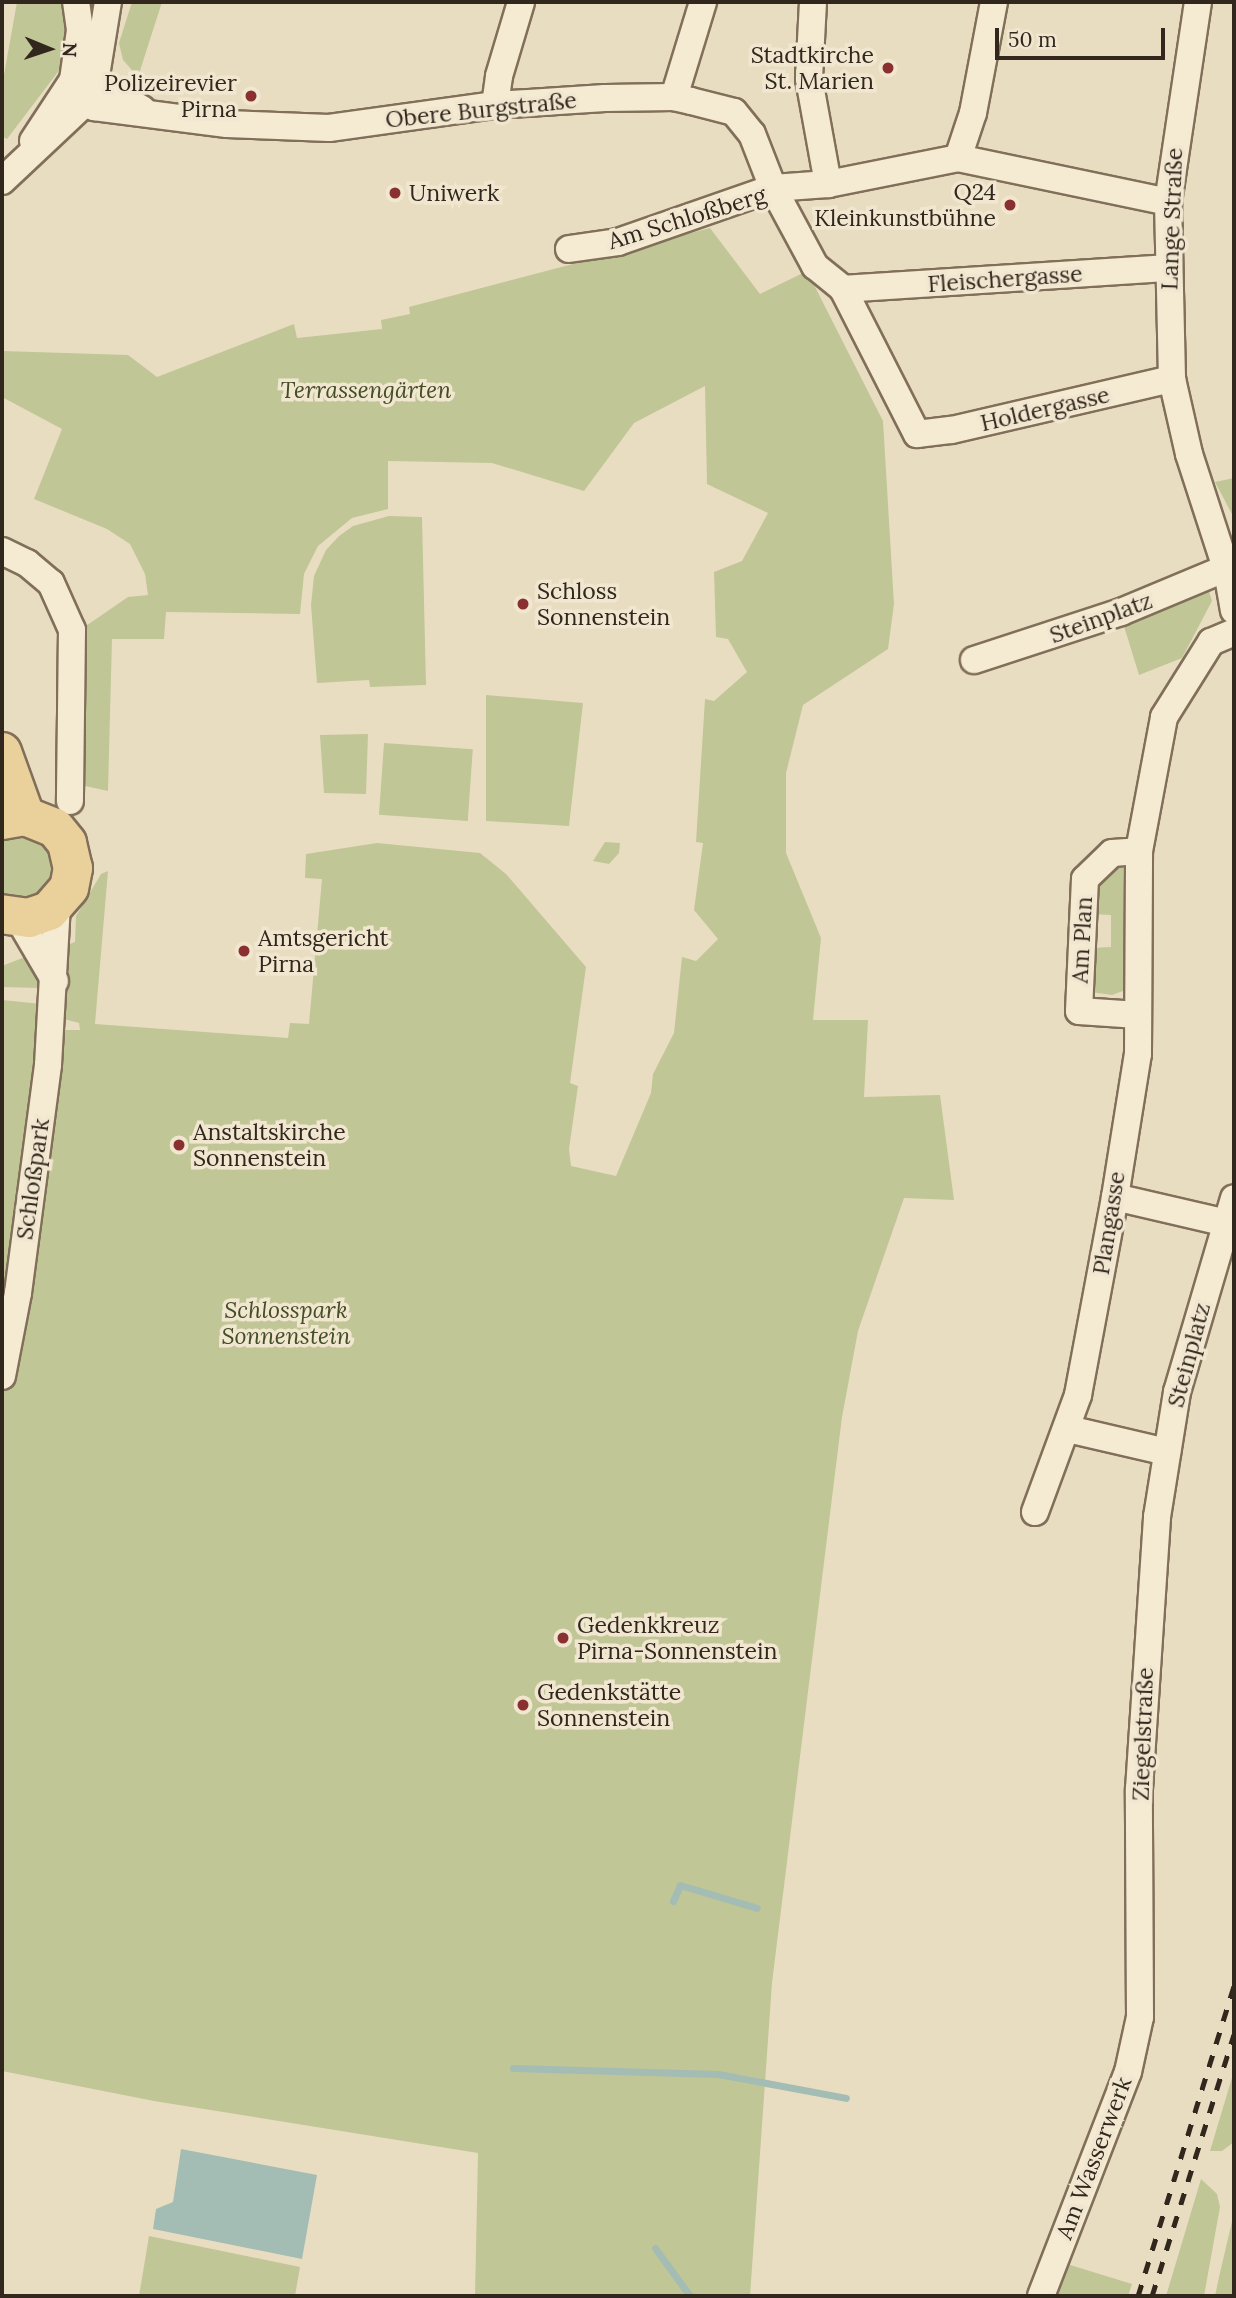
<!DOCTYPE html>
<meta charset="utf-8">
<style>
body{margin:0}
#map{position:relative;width:1236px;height:2298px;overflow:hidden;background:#e9ddc1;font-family:Lora,serif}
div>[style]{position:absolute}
.green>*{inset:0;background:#c1c696;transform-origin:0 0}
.water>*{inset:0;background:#a3bcb4}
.stream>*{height:7px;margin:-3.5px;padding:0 3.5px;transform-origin:3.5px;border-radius:3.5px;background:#a3bcb4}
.roads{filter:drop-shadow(2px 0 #816f5a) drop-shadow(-2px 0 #816f5a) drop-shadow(0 2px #816f5a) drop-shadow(0 -2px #816f5a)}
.street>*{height:26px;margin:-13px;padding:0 13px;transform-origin:13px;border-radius:13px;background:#f5ebd3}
.primary>*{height:38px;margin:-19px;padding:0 19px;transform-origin:19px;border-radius:19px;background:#ead19b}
.rail>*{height:5px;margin-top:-2.5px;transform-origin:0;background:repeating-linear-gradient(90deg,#32271d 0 12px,transparent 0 24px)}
.dots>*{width:19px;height:19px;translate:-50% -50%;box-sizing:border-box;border:4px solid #f1e7d0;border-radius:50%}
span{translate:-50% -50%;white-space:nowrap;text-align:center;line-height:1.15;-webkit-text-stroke:7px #f1e7d0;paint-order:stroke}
.poi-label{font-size:23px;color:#32271d}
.right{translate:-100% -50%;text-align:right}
.left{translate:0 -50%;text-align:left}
.street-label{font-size:23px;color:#32271d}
.park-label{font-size:23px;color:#434d26;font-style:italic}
.frame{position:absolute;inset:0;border:4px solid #32271d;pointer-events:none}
.north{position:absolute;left:14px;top:14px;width:70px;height:70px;-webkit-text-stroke:5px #f1e7d0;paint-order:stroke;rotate:92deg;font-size:19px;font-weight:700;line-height:28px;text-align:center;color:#32271d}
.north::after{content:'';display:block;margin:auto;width:24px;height:32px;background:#32271d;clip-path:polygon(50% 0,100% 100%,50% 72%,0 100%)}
.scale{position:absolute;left:995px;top:28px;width:170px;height:32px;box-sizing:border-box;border:4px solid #32271d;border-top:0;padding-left:9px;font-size:21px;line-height:24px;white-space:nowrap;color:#32271d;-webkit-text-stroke:5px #f1e7d0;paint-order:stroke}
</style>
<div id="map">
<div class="green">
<div style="clip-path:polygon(17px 2px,62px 2px,67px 60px,7px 139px,2px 136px,2px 86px)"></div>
<div style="clip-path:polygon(132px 2px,162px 2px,138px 77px,123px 60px,119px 43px)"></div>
<div style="clip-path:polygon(710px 228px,760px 294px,807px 271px,883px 421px,894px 604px,888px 649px,803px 705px,786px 773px,786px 853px,821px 938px,813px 1020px,868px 1020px,864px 1097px,940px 1095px,954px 1200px,904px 1198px,858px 1331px,842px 1417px,772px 1983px,750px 2296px,475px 2296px,478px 2153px,154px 2101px,2px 2071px,2px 1000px,42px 1004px,62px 1030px,80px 1030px,79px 1023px,64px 1019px,69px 971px,64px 946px,75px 942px,76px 916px,101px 874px,108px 871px,95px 1024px,288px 1038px,290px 1023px,309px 1024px,322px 879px,305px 878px,306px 854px,377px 843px,480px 853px,506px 874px,586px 967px,570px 1083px,578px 1086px,569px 1149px,571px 1166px,616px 1176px,651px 1093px,653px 1074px,674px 1033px,682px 957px,696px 961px,718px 939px,694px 910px,703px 843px,696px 842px,705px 699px,714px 701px,747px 672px,728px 639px,716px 637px,714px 572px,742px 561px,768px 513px,707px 484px,705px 386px,634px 423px,584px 491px,492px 463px,388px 461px,388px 509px,352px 518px,318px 546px,304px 574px,300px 614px,166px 612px,164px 639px,112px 639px,108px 791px,85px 786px,82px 805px,76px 752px,80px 630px,128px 597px,148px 595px,145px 574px,130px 544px,107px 529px,34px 499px,62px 429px,2px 397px,2px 351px,128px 355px,157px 377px,294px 324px,297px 338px,382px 329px,381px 320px,410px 314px,409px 307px)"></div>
<div style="clip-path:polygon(1234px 478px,1234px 518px,1215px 482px)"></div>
<div style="clip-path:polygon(389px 516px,422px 517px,426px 685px,370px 687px,369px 680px,317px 683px,311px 605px,314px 576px,326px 550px,339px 536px,353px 526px)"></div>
<div style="clip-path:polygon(1209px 591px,1212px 601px,1182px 658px,1139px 675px,1123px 623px)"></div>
<div style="clip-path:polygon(486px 695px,583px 703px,569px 826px,486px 821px)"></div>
<div style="clip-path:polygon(368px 734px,366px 794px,324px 793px,320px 735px)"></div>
<div style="left:384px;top:743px;width:89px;height:72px;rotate:4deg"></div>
<div style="clip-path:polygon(18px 835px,39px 839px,54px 862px,48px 888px,31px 900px,2px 895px,2px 841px)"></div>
<div style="clip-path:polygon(605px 842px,620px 843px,619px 853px,609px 864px,593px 861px)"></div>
<div style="clip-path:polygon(1111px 862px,1128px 865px,1127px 982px,1123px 991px,1112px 995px,1091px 992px,1092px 948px,1111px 947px,1111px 915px,1092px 914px,1094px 876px)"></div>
<div style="clip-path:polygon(30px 955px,39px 988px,2px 987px,2px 966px)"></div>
<div style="clip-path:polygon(1234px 2071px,1234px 2142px,1222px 2151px,1210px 2151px)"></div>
<div style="clip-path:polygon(1201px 2179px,1217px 2194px,1220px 2207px,1204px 2296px,1166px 2296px)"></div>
<div style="clip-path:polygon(1234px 2213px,1234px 2296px,1215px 2296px,1219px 2277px)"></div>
<div style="clip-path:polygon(149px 2236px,300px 2267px,295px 2296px,139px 2296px)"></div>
<div style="clip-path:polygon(1067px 2264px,1132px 2284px,1128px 2296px,1054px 2296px)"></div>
</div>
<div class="water">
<div style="clip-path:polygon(181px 2149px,317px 2175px,302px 2259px,153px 2229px,156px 2209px,173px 2202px)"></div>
</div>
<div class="stream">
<div style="left:673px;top:1901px;width:17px;rotate:-66deg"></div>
<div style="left:680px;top:1885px;width:80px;rotate:16.6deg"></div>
<div style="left:513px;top:2068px;width:205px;rotate:1.7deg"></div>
<div style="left:718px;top:2074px;width:130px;rotate:10.6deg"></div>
<div style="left:655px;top:2248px;width:59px;rotate:53.9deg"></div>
</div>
<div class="roads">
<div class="street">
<div style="left:813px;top:2px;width:77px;rotate:93deg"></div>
<div style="left:809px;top:79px;width:107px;rotate:79.7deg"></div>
<div style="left:1198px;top:2px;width:202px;rotate:98.5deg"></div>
<div style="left:1168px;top:202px;width:177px;rotate:88.7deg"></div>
<div style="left:1172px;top:379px;width:77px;rotate:77.2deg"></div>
<div style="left:1189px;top:454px;width:123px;rotate:72deg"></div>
<div style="left:1227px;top:571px;width:40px;rotate:80deg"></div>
<div style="left:674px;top:97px;width:99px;rotate:-73deg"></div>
<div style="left:495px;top:105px;width:29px;rotate:-82deg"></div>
<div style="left:499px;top:76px;width:77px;rotate:-73.4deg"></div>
<div style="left:142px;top:109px;width:54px;rotate:-150.1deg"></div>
<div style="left:95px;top:82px;width:22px;rotate:-175deg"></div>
<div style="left:73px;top:80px;width:21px;rotate:71deg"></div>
<div style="left:80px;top:100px;width:16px;rotate:27deg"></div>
<div style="left:94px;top:107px;width:134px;rotate:7.3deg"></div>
<div style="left:227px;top:124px;width:102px;rotate:2.2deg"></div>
<div style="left:329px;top:128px;width:168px;rotate:-7.9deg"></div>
<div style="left:495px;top:105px;width:110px;rotate:-3.6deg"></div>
<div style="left:605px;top:98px;width:69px;rotate:-0.8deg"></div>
<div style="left:674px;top:97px;width:17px;rotate:13deg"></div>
<div style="left:691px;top:101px;width:44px;rotate:14.3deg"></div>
<div style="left:734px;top:112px;width:28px;rotate:51deg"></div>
<div style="left:752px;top:134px;width:58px;rotate:68.7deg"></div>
<div style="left:773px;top:188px;width:89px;rotate:61.7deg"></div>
<div style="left:815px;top:266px;width:36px;rotate:39deg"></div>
<div style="left:843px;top:289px;width:163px;rotate:63deg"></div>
<div style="left:917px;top:434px;width:35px;rotate:-7deg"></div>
<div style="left:952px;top:430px;width:226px;rotate:-13.1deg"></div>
<div style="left:33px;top:141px;width:73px;rotate:-56.7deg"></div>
<div style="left:73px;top:80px;width:50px;rotate:-82deg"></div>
<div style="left:80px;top:30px;width:28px;rotate:-98deg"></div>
<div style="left:958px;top:158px;width:47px;rotate:-71.6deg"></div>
<div style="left:973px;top:113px;width:113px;rotate:-79.3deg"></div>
<div style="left:2px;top:181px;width:112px;rotate:-43.2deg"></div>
<div style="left:84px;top:104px;width:25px;rotate:-63deg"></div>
<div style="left:95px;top:82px;width:81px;rotate:-80.8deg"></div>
<div style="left:569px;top:249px;width:49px;rotate:-8.1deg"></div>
<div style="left:618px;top:242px;width:164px;rotate:-19.2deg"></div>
<div style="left:773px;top:188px;width:55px;rotate:-4.2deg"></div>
<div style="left:828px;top:184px;width:133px;rotate:-11.3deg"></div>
<div style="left:958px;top:158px;width:215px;rotate:11.8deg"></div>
<div style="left:843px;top:289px;width:326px;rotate:-3.7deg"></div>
<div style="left:2px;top:551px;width:28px;rotate:26deg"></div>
<div style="left:27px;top:563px;width:31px;rotate:40deg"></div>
<div style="left:51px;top:583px;width:51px;rotate:65.9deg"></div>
<div style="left:72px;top:630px;width:171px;rotate:90.7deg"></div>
<div style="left:974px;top:660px;width:155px;rotate:-18.1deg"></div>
<div style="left:1121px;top:612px;width:122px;rotate:-22.6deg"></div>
<div style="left:18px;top:918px;width:73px;rotate:59.6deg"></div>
<div style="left:1138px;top:1015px;width:59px;rotate:-176.1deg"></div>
<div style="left:1079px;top:1011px;width:132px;rotate:-87.4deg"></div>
<div style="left:1085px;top:879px;width:37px;rotate:-44deg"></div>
<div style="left:1112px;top:853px;width:27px;rotate:-4deg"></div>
<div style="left:1115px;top:1197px;width:115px;rotate:13.1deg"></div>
<div style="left:2px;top:1376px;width:85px;rotate:-79.1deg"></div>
<div style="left:18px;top:1293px;width:230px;rotate:-82.5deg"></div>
<div style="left:48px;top:1065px;width:160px;rotate:-86.8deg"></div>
<div style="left:1068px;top:1429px;width:102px;rotate:13.1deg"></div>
<div style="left:1035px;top:1512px;width:125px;rotate:-69.8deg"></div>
<div style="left:1078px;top:1395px;width:201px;rotate:-79.4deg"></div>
<div style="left:1115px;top:1197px;width:145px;rotate:-80.9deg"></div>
<div style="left:1138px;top:1054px;width:203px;rotate:-89.7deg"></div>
<div style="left:1139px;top:851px;width:136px;rotate:-79.4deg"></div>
<div style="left:1164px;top:717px;width:89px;rotate:-57.9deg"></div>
<div style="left:1211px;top:642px;width:25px;rotate:-23deg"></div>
<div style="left:1041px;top:2296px;width:240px;rotate:-68.8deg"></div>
<div style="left:1128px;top:2072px;width:56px;rotate:-77.7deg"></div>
<div style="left:1140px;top:2017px;width:228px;rotate:-90.3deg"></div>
<div style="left:1139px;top:1789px;width:273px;rotate:-86.2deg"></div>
<div style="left:1157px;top:1517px;width:127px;rotate:-80.9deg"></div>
<div style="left:1177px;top:1392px;width:202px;rotate:-73.6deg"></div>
</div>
<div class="primary">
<div style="left:2px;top:752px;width:68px;rotate:70.2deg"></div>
<div style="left:2px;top:820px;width:23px;rotate:-10deg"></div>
<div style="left:25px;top:816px;width:32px;rotate:22deg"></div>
<div style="left:55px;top:828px;width:19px;rotate:51deg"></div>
<div style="left:67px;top:843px;width:26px;rotate:77deg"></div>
<div style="left:73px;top:868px;width:20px;rotate:101deg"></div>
<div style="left:69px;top:888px;width:30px;rotate:131deg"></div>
<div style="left:49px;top:911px;width:21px;rotate:161deg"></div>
<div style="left:29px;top:918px;width:27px;rotate:-172deg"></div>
</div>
</div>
<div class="rail">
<div style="left:1138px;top:2296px;width:325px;rotate:-72.8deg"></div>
<div style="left:1152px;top:2296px;width:274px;rotate:-72.6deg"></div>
</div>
<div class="dots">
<div style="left:888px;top:68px;background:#8a3031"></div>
<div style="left:251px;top:96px;background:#8a3031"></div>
<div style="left:395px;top:193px;background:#8a3031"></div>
<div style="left:1010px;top:205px;background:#8a3031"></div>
<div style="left:523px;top:604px;background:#8a3031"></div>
<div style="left:244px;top:951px;background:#8a3031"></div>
<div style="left:179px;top:1145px;background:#8a3031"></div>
<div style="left:563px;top:1638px;background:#8a3031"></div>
<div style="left:523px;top:1705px;background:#8a3031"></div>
</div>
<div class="poi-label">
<span class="right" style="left:874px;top:68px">Stadtkirche<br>St. Marien</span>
<span class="right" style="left:237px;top:96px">Polizeirevier<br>Pirna</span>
<span class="right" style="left:996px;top:205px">Q24<br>Kleinkunstbühne</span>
<span class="left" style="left:409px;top:193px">Uniwerk</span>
<span class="left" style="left:537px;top:604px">Schloss<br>Sonnenstein</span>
<span class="left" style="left:258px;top:951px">Amtsgericht<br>Pirna</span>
<span class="left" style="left:193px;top:1145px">Anstaltskirche<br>Sonnenstein</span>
<span class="left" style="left:577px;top:1638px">Gedenkkreuz<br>Pirna-Sonnenstein</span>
<span class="left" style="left:537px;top:1705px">Gedenkstätte<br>Sonnenstein</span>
</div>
<div class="street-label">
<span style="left:481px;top:110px;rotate:-6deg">Obere Burgstraße</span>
<span style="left:687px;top:218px;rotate:-17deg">Am Schloßberg</span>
<span style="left:1172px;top:219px;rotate:-88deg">Lange Straße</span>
<span style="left:1005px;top:279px;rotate:-4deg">Fleischergasse</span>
<span style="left:1045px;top:409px;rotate:-13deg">Holdergasse</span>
<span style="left:1101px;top:618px;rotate:-20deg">Steinplatz</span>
<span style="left:1082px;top:940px;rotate:-87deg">Am Plan</span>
<span style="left:33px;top:1179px;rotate:-82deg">Schloßpark</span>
<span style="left:1109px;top:1223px;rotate:-81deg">Plangasse</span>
<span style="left:1189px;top:1355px;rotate:-75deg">Steinplatz</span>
<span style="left:1143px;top:1734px;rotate:-88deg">Ziegelstraße</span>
<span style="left:1094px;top:2158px;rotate:-69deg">Am Wasserwerk</span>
</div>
<div class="park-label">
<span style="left:366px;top:390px">Terrassengärten</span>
<span style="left:286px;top:1323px">Schlosspark<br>Sonnenstein</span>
</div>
<div class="frame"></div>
<div class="north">N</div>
<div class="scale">50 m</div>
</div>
